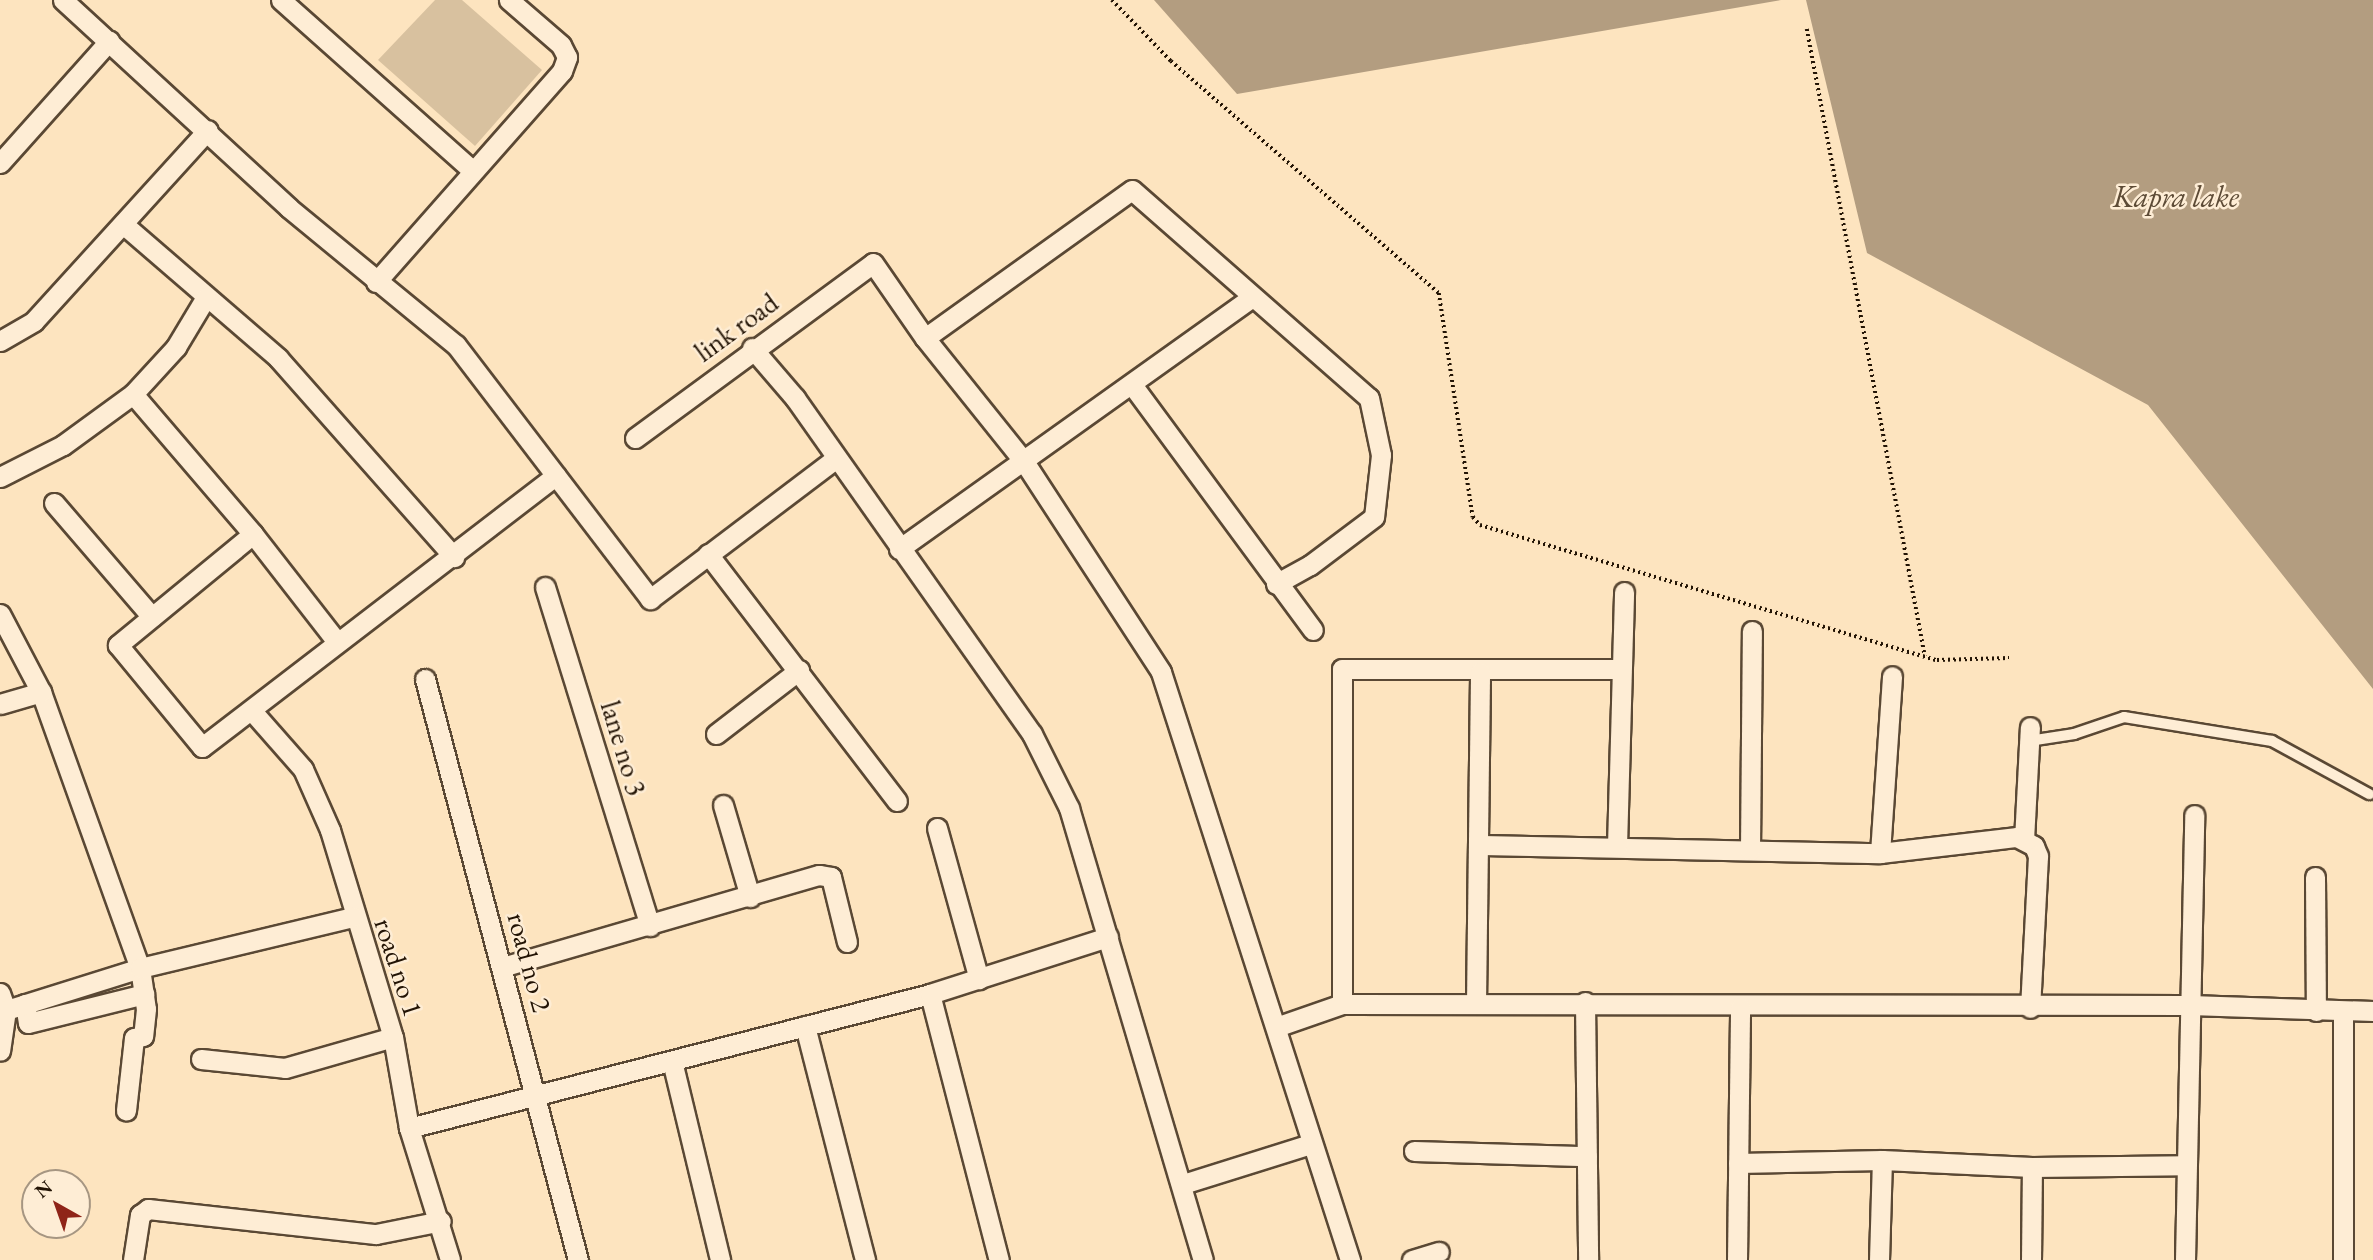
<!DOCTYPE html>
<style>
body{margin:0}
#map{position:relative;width:2373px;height:1260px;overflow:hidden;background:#fde4bf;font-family:"EB Garamond",serif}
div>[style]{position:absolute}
.green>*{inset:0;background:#d8c19f}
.water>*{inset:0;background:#b39d80}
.path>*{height:3.5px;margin-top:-1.75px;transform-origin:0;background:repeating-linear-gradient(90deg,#231405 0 2px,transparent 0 5.5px)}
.roads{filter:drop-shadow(2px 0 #5a4834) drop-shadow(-2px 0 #5a4834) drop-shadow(0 2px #5a4834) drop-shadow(0 -2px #5a4834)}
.lane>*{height:10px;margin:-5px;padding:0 5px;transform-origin:5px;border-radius:5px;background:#feedd5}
.street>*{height:19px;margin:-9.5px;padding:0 9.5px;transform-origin:9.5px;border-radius:9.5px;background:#feedd5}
span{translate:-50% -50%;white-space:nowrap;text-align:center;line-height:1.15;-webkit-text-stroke:5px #feedd5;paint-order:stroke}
.street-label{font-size:28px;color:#231405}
.water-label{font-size:30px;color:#5d4b36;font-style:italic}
.north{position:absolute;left:21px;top:1169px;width:70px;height:70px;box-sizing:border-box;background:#feedd5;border:2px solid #a69682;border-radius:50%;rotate:320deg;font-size:19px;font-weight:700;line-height:28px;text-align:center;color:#231405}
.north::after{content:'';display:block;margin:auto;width:24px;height:32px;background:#8f2418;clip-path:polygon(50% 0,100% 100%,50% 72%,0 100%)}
</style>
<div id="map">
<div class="green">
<div style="clip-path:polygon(435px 0,462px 0,542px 70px,475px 146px,378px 60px)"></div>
</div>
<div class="water">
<div style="clip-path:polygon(1154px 0,1781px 0,1237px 94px)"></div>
<div style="clip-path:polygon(1806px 0,2373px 0,2373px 689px,2148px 405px,1867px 253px)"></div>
</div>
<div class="path">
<div style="left:1112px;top:0;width:85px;rotate:46deg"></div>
<div style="left:1171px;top:61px;width:354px;rotate:40.9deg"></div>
<div style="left:1439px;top:293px;width:227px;rotate:81.4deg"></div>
<div style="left:1473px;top:517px;width:11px;rotate:49deg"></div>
<div style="left:1480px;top:525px;width:477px;rotate:16.5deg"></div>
<div style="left:1937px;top:660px;width:72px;rotate:-1.6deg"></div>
<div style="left:1807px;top:29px;width:638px;rotate:79.34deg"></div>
</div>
<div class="roads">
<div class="lane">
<div style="left:2029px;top:741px;width:46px;rotate:-8.8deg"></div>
<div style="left:2074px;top:734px;width:53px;rotate:-18.8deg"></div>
<div style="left:2124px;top:717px;width:150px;rotate:9.2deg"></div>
<div style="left:2272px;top:741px;width:111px;rotate:28.7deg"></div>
</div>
<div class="street">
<div style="left:63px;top:0;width:307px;rotate:42.6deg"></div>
<div style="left:289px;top:208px;width:216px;rotate:39.4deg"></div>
<div style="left:456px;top:345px;width:320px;rotate:52.6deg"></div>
<div style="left:650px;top:599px;width:231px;rotate:-37.1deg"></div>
<div style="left:281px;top:0;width:257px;rotate:41.7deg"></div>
<div style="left:0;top:163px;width:164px;rotate:-48.2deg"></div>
<div style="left:123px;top:224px;width:205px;rotate:40.8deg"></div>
<div style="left:278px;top:358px;width:266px;rotate:48.5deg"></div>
<div style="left:376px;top:282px;width:281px;rotate:-48.6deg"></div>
<div style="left:562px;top:71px;width:15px;rotate:-70deg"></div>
<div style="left:567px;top:57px;width:13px;rotate:-117deg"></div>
<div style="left:561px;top:45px;width:69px;rotate:-139.1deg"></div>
<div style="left:925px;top:338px;width:254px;rotate:-35.6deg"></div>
<div style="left:1132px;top:190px;width:315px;rotate:41.3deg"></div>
<div style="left:1369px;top:398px;width:58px;rotate:78.1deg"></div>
<div style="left:1381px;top:455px;width:62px;rotate:96.4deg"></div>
<div style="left:1374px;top:517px;width:80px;rotate:143.1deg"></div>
<div style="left:1310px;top:565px;width:39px;rotate:151deg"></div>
<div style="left:0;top:341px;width:39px;rotate:-30deg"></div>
<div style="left:34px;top:321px;width:258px;rotate:-47.7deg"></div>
<div style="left:752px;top:348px;width:66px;rotate:49.3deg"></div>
<div style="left:795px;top:398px;width:411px;rotate:54.8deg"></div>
<div style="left:1032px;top:734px;width:83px;rotate:63.4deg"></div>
<div style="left:1069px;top:808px;width:471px;rotate:73.5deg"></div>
<div style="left:1133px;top:386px;width:303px;rotate:53.6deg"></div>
<div style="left:133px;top:394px;width:184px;rotate:49.4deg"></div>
<div style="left:253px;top:534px;width:137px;rotate:52.1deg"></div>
<div style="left:635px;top:438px;width:295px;rotate:-36.3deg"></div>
<div style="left:873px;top:263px;width:91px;rotate:55.3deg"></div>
<div style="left:925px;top:338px;width:160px;rotate:51.3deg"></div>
<div style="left:1025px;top:463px;width:249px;rotate:56.9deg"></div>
<div style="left:1161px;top:672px;width:618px;rotate:72.18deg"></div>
<div style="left:0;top:477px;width:71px;rotate:-26.9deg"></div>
<div style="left:63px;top:445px;width:87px;rotate:-36.1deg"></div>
<div style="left:133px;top:394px;width:64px;rotate:-47.5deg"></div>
<div style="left:176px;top:347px;width:58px;rotate:-59deg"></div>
<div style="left:54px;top:503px;width:150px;rotate:49.3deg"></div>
<div style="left:253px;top:534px;width:175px;rotate:140.6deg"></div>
<div style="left:118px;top:645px;width:132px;rotate:50.5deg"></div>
<div style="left:202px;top:747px;width:446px;rotate:-37.5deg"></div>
<div style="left:899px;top:549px;width:434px;rotate:-35.5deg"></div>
<div style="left:708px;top:554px;width:311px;rotate:52.6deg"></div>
<div style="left:545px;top:587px;width:355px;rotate:72.8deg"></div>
<div style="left:0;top:614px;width:88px;rotate:62.3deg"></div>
<div style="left:41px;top:692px;width:293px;rotate:70.3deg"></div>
<div style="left:140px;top:968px;width:41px;rotate:81.7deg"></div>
<div style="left:146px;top:1009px;width:27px;rotate:96deg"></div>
<div style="left:143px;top:1036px;width:9px;rotate:167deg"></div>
<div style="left:134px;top:1038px;width:73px;rotate:96.3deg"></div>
<div style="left:425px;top:679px;width:601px;rotate:75.25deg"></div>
<div style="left:0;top:704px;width:43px;rotate:-16.3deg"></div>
<div style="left:252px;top:711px;width:77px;rotate:48.7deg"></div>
<div style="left:303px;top:769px;width:67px;rotate:66.1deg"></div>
<div style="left:330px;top:830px;width:216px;rotate:73.1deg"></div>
<div style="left:393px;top:1037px;width:92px;rotate:80deg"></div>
<div style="left:409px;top:1128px;width:138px;rotate:72.7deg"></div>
<div style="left:716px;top:734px;width:105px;rotate:-37.6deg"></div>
<div style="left:723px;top:805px;width:96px;rotate:73.6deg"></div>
<div style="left:937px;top:828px;width:157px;rotate:74.5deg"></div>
<div style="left:2024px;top:840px;width:113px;rotate:-87deg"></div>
<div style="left:1482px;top:845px;width:398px;rotate:1.2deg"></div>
<div style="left:1880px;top:853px;width:138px;rotate:-6.7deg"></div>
<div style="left:2017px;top:837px;width:19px;rotate:28deg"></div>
<div style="left:2034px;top:846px;width:11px;rotate:68deg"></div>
<div style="left:2038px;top:856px;width:152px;rotate:93deg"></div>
<div style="left:1617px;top:846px;width:254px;rotate:-88.4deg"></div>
<div style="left:1750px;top:850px;width:219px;rotate:-89.5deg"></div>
<div style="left:1880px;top:853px;width:177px;rotate:-86.1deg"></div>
<div style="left:2315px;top:877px;width:134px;rotate:89.6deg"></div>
<div style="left:502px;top:967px;width:330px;rotate:-16.2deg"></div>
<div style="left:819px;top:875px;width:12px;rotate:9deg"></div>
<div style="left:831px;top:877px;width:67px;rotate:76.2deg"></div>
<div style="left:0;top:993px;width:18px;rotate:71deg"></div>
<div style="left:6px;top:1010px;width:41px;rotate:98.3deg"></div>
<div style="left:930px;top:994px;width:275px;rotate:75.5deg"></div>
<div style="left:1585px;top:1002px;width:258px;rotate:89.3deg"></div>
<div style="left:25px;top:1004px;width:19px;rotate:81deg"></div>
<div style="left:28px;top:1023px;width:120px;rotate:-14deg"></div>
<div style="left:1342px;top:1004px;width:335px;rotate:-90deg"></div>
<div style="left:1342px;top:669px;width:279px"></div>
<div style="left:1476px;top:1004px;width:332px;rotate:-89.3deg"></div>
<div style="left:0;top:1012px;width:147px;rotate:-17.4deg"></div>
<div style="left:140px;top:968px;width:219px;rotate:-13.5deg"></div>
<div style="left:2343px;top:1012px;width:248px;rotate:90deg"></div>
<div style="left:805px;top:1026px;width:242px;rotate:75.6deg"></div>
<div style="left:1276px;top:1027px;width:70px;rotate:-19.2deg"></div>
<div style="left:1342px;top:1004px;width:848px;rotate:0.07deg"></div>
<div style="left:2190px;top:1005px;width:183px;rotate:1.9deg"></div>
<div style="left:201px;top:1059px;width:84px;rotate:6.1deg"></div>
<div style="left:285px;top:1068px;width:112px;rotate:-16deg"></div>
<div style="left:672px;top:1061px;width:205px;rotate:76.4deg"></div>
<div style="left:409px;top:1128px;width:538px;rotate:-14.42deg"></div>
<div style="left:930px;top:994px;width:187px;rotate:-17.8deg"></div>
<div style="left:1414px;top:1151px;width:173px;rotate:1.7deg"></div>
<div style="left:1738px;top:1163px;width:144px;rotate:-1.2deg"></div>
<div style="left:1882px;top:1160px;width:150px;rotate:2.7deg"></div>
<div style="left:2032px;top:1167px;width:153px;rotate:-0.7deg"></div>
<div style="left:1183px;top:1184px;width:134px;rotate:-17.4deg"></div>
<div style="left:133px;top:1260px;width:46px;rotate:-81.2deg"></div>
<div style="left:140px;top:1215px;width:10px;rotate:-37deg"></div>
<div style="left:148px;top:1209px;width:229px;rotate:6.3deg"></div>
<div style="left:376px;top:1234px;width:66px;rotate:-11.3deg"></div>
<div style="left:1412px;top:1260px;width:28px;rotate:-17deg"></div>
<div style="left:1737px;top:1260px;width:253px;rotate:-89.3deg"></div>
<div style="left:1879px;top:1260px;width:100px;rotate:-88.3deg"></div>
<div style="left:2031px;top:1260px;width:93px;rotate:-89.4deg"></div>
<div style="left:2185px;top:1260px;width:445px;rotate:-88.8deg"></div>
</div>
</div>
<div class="street-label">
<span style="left:736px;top:327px;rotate:-36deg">link road</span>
<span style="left:624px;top:748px;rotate:73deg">lane no 3</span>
<span style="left:530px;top:962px;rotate:75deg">road no 2</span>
<span style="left:399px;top:967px;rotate:72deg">road no 1</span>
</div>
<div class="water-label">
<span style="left:2176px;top:197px">Kapra lake</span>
</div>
<div class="north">N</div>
</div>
